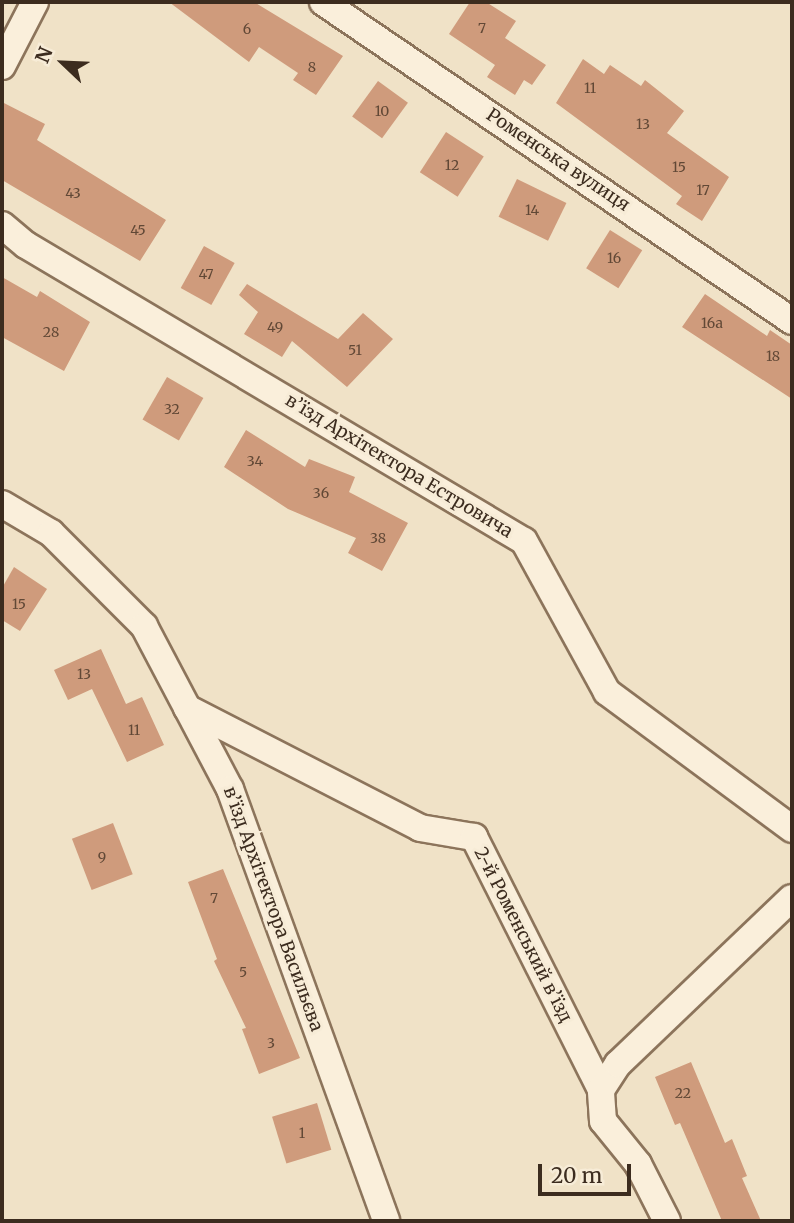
<!DOCTYPE html>
<meta charset="utf-8">
<style>
body{margin:0}
#map{position:relative;width:794px;height:1223px;overflow:hidden;background:#f0e2c7;font-family:Merriweather,serif}
div>[style]{position:absolute}
.building>*{inset:0;background:#cf9b7c;transform-origin:0 0}
.roads{filter:drop-shadow(2px 0 #8c745b) drop-shadow(-2px 0 #8c745b) drop-shadow(0 2px #8c745b) drop-shadow(0 -2px #8c745b)}
.street>*{height:26px;margin:-13px;padding:0 13px;transform-origin:13px;border-radius:13px;background:#faefdb}
span{translate:-50% -50%;white-space:nowrap;text-align:center;line-height:1.15;-webkit-text-stroke:6px #f7ecd7;paint-order:stroke}
.number-label{font-size:14px;color:#614836}
.number-label span{-webkit-text-stroke-width:0}
.street-label{font-size:18px;color:#3c2c1f}
.frame{position:absolute;inset:0;border:4px solid #3c2c1f;pointer-events:none}
.north{position:absolute;left:28px;top:28px;width:70px;height:70px;-webkit-text-stroke:5px #f7ecd7;paint-order:stroke;rotate:293deg;font-size:19px;font-weight:700;line-height:28px;text-align:center;color:#3c2c1f}
.north::after{content:'';display:block;margin:auto;width:24px;height:32px;background:#3c2c1f;clip-path:polygon(50% 0,100% 100%,50% 72%,0 100%)}
.scale{position:absolute;left:538px;top:1164px;width:93px;height:32px;box-sizing:border-box;border:4px solid #3c2c1f;border-top:0;padding-left:9px;font-size:21px;line-height:24px;white-space:nowrap;color:#3c2c1f;-webkit-text-stroke:5px #f7ecd7;paint-order:stroke}
</style>
<div id="map">
<div class="building">
<div style="clip-path:polygon(169px 2px,254px 2px,343px 56px,316px 95px,293px 80px,298px 73px,259px 47px,249px 62px)"></div>
<div style="clip-path:polygon(470px 2px,486px 2px,516px 21px,505px 38px,546px 65px,532px 85px,524px 80px,515px 95px,487px 77px,495px 65px,449px 34px)"></div>
<div style="clip-path:polygon(583px 59px,604px 74px,610px 65px,641px 86px,645px 80px,684px 111px,667px 133px,729px 177px,702px 221px,676px 204px,682px 196px,556px 103px)"></div>
<div style="left:378px;top:81px;width:37px;height:44px;rotate:36deg"></div>
<div style="clip-path:polygon(2px 102px,45px 124px,37px 140px,166px 220px,140px 261px,2px 180px)"></div>
<div style="left:446px;top:132px;width:45px;height:48px;rotate:33deg"></div>
<div style="left:517px;top:179px;width:55px;height:42px;rotate:26deg"></div>
<div style="left:610px;top:230px;width:38px;height:45px;rotate:32deg"></div>
<div style="left:204px;top:246px;width:35px;height:48px;rotate:29deg"></div>
<div style="clip-path:polygon(2px 277px,37px 297px,40px 291px,90px 322px,64px 371px,2px 337px)"></div>
<div style="clip-path:polygon(247px 284px,338px 339px,363px 313px,393px 339px,347px 387px,292px 341px,282px 357px,244px 334px,258px 312px,239px 295px)"></div>
<div style="clip-path:polygon(705px 294px,767px 336px,770px 330px,792px 345px,792px 399px,682px 327px)"></div>
<div style="left:167px;top:377px;width:42px;height:49px;rotate:30deg"></div>
<div style="clip-path:polygon(246px 430px,305px 467px,309px 459px,355px 477px,349px 492px,408px 523px,382px 571px,348px 553px,356px 538px,288px 509px,224px 467px)"></div>
<div style="clip-path:polygon(14px 567px,47px 589px,20px 631px,2px 620px,2px 588px)"></div>
<div style="clip-path:polygon(101px 649px,126px 704px,142px 697px,164px 745px,127px 762px,92px 689px,68px 700px,54px 670px)"></div>
<div style="left:113px;top:823px;width:55px;height:44px;rotate:69deg"></div>
<div style="clip-path:polygon(223px 869px,300px 1058px,259px 1074px,242px 1029px,246px 1028px,214px 961px,217px 959px,188px 882px)"></div>
<div style="clip-path:polygon(691px 1062px,725px 1143px,732px 1139px,747px 1176px,742px 1178px,761px 1221px,722px 1221px,680px 1123px,675px 1125px,655px 1077px)"></div>
<div style="left:317px;top:1103px;width:49px;height:47px;rotate:73deg"></div>
</div>
<div class="roads">
<div class="street">
<div style="left:323px;top:2px;width:567px;rotate:34.22deg"></div>
<div style="left:2px;top:66px;width:72px;rotate:-62.7deg"></div>
<div style="left:2px;top:225px;width:31px;rotate:40deg"></div>
<div style="left:26px;top:245px;width:579px;rotate:30.73deg"></div>
<div style="left:524px;top:541px;width:172px;rotate:61.2deg"></div>
<div style="left:607px;top:692px;width:230px;rotate:36.5deg"></div>
<div style="left:2px;top:504px;width:57px;rotate:30.6deg"></div>
<div style="left:51px;top:533px;width:132px;rotate:45deg"></div>
<div style="left:144px;top:626px;width:184px;rotate:62.2deg"></div>
<div style="left:230px;top:789px;width:459px;rotate:70.1deg"></div>
<div style="left:187px;top:708px;width:262px;rotate:27.2deg"></div>
<div style="left:420px;top:828px;width:55px;rotate:9.5deg"></div>
<div style="left:474px;top:837px;width:283px;rotate:63.3deg"></div>
<div style="left:667px;top:1221px;width:64px;rotate:-117deg"></div>
<div style="left:638px;top:1164px;width:55px;rotate:-129.1deg"></div>
<div style="left:603px;top:1121px;width:31px;rotate:-94deg"></div>
<div style="left:601px;top:1090px;width:31px;rotate:-57deg"></div>
<div style="left:618px;top:1064px;width:240px;rotate:-43.7deg"></div>
</div>
</div>
<div class="number-label">
<span style="left:482px;top:28px">7</span>
<span style="left:247px;top:29px">6</span>
<span style="left:312px;top:67px">8</span>
<span style="left:590px;top:88px">11</span>
<span style="left:382px;top:111px">10</span>
<span style="left:643px;top:124px">13</span>
<span style="left:452px;top:165px">12</span>
<span style="left:679px;top:167px">15</span>
<span style="left:703px;top:190px">17</span>
<span style="left:73px;top:193px">43</span>
<span style="left:532px;top:210px">14</span>
<span style="left:138px;top:230px">45</span>
<span style="left:614px;top:258px">16</span>
<span style="left:206px;top:274px">47</span>
<span style="left:712px;top:323px">16а</span>
<span style="left:275px;top:327px">49</span>
<span style="left:51px;top:332px">28</span>
<span style="left:355px;top:350px">51</span>
<span style="left:773px;top:356px">18</span>
<span style="left:172px;top:409px">32</span>
<span style="left:255px;top:461px">34</span>
<span style="left:321px;top:493px">36</span>
<span style="left:378px;top:538px">38</span>
<span style="left:19px;top:604px">15</span>
<span style="left:84px;top:674px">13</span>
<span style="left:134px;top:730px">11</span>
<span style="left:102px;top:857px">9</span>
<span style="left:214px;top:898px">7</span>
<span style="left:243px;top:972px">5</span>
<span style="left:271px;top:1043px">3</span>
<span style="left:683px;top:1093px">22</span>
<span style="left:302px;top:1133px">1</span>
</div>
<div class="street-label">
<span style="left:558px;top:160px;rotate:34deg">Роменська вулиця</span>
<span style="left:399px;top:466px;rotate:31deg">в’їзд Архітектора Естровича</span>
<span style="left:273px;top:909px;rotate:70deg">в’їзд Архітектора Васильєва</span>
<span style="left:523px;top:935px;rotate:63deg">2-й Роменський в’їзд</span>
</div>
<div class="frame"></div>
<div class="north">N</div>
<div class="scale">20 m</div>
</div>
